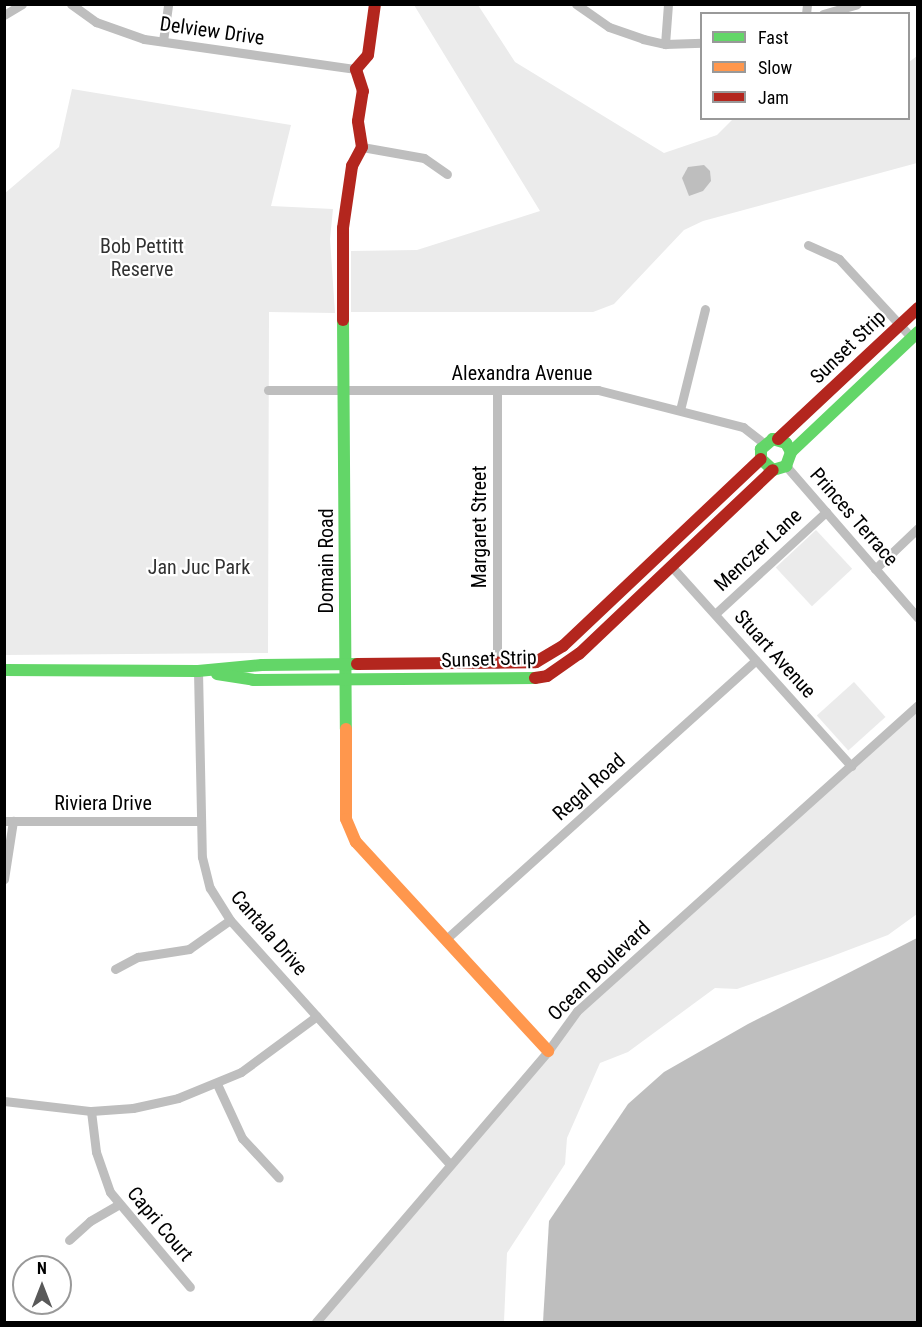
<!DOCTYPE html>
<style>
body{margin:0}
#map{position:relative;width:922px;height:1327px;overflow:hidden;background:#fff;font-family:"Roboto Condensed",sans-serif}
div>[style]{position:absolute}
.green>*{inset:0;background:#ebebeb;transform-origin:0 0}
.water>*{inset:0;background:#bebebe}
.street>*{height:9px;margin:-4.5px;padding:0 4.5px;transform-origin:4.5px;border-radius:4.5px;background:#bebebe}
.fast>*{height:12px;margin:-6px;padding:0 6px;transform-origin:6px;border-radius:6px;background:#63d668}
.slow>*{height:12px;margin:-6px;padding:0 6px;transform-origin:6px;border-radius:6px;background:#ff974d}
.jam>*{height:12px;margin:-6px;padding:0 6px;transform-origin:6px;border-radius:6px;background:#b3261e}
span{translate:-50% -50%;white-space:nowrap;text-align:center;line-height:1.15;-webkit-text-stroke:4.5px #fff;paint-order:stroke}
.street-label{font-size:20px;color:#000}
.park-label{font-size:20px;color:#323232}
.frame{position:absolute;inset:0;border:6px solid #000;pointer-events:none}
.legend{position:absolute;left:700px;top:12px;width:210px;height:108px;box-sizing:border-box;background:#fff;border:2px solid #999;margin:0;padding:8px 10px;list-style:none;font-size:18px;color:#000}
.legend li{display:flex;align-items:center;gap:12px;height:30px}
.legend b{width:30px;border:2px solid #999}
.north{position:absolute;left:12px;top:1255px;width:60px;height:60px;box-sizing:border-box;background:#fff;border:2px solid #999;border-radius:50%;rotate:0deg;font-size:16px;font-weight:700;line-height:24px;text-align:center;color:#000}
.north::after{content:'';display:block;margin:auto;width:21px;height:27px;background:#595959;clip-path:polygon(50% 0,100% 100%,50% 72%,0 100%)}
</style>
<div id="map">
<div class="green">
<div style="clip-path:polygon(414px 5px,478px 5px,515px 62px,664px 153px,717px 135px,733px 119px,908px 118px,909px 62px,917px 56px,917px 163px,703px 221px,684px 230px,614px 304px,593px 312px,351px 312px,351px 251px,417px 250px,540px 211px)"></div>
<div style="clip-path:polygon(72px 89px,291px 125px,271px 206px,333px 209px,330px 239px,335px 313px,269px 312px,268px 653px,5px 655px,4px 194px,59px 147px)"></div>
<div style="left:816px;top:530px;width:53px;height:55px;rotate:47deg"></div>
<div style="left:854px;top:682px;width:47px;height:50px;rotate:48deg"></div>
<div style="clip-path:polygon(917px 705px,917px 914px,888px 935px,830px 957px,737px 989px,715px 988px,628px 1052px,600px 1063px,567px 1138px,565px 1164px,507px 1253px,504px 1322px,316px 1322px,561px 1030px)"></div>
</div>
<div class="water">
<div style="clip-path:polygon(704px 165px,710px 171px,711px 181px,703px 191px,689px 196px,682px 178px,688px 167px)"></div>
<div style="clip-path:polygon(917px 938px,917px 1322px,543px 1322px,549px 1221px,628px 1104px,664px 1072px,748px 1024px)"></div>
</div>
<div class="street">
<div style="left:71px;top:4px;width:31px;rotate:36deg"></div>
<div style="left:96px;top:22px;width:51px;rotate:19.5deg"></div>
<div style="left:144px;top:39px;width:214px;rotate:8.1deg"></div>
<div style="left:576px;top:4px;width:40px;rotate:34.9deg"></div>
<div style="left:609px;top:27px;width:36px;rotate:19deg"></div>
<div style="left:643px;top:39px;width:23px;rotate:13deg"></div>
<div style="left:665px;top:44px;width:37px;rotate:-2deg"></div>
<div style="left:806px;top:14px;width:10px;rotate:-84deg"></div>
<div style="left:823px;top:14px;width:35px;rotate:-16deg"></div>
<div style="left:4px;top:15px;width:21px;rotate:-31deg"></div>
<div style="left:163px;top:41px;width:37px;rotate:-82deg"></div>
<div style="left:665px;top:44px;width:40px;rotate:-85.7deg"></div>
<div style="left:362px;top:147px;width:63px;rotate:10.1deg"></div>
<div style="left:424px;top:158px;width:28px;rotate:35deg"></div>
<div style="left:808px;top:245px;width:34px;rotate:24deg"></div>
<div style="left:839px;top:259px;width:106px;rotate:47.3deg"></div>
<div style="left:268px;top:390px;width:330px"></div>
<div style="left:598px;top:390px;width:150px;rotate:14.3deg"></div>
<div style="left:743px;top:427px;width:28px;rotate:38deg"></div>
<div style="left:680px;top:410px;width:104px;rotate:-76.1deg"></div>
<div style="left:786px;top:466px;width:201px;rotate:49deg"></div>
<div style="left:672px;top:567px;width:268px;rotate:48deg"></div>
<div style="left:875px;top:569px;width:59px;rotate:-43.6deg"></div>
<div style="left:715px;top:614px;width:151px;rotate:-42.6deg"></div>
<div style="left:497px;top:664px;width:274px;rotate:-90deg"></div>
<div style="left:198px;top:671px;width:186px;rotate:88.8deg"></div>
<div style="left:202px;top:857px;width:32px;rotate:76deg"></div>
<div style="left:210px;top:888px;width:38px;rotate:58deg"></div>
<div style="left:230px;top:920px;width:327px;rotate:48deg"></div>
<div style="left:4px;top:821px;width:197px"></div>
<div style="left:4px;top:879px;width:59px;rotate:-81.2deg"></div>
<div style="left:445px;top:940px;width:418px;rotate:-42deg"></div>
<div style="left:115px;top:969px;width:26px;rotate:-28deg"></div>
<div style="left:138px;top:957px;width:52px;rotate:-8.9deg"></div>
<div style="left:189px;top:949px;width:50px;rotate:-35.3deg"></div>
<div style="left:217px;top:1084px;width:60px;rotate:65.2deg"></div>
<div style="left:242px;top:1138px;width:54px;rotate:47.2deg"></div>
<div style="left:4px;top:1101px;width:88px;rotate:6.6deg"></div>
<div style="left:91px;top:1111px;width:42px;rotate:-4.1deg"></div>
<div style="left:133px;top:1108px;width:46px;rotate:-12.5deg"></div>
<div style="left:178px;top:1098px;width:68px;rotate:-22.4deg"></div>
<div style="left:241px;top:1072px;width:94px;rotate:-36.4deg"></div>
<div style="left:91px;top:1111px;width:41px;rotate:83deg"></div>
<div style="left:96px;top:1152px;width:42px;rotate:70.7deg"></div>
<div style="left:110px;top:1192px;width:124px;rotate:49.9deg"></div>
<div style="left:69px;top:1240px;width:28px;rotate:-42deg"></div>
<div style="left:90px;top:1221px;width:32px;rotate:-30deg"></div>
<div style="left:316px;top:1322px;width:357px;rotate:-49.4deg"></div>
<div style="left:548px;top:1051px;width:49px;rotate:-54.1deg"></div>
<div style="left:577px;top:1011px;width:458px;rotate:-41.9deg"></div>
</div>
<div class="fast">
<div style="left:343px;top:320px;width:409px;rotate:89.6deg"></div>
<div style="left:791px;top:452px;width:10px;rotate:-119deg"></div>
<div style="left:786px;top:443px;width:14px;rotate:-163deg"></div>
<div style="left:773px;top:439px;width:16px;rotate:140deg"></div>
<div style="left:761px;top:449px;width:10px;rotate:90deg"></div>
<div style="left:761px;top:459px;width:16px;rotate:43deg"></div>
<div style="left:773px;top:470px;width:14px;rotate:-17deg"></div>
<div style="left:786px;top:466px;width:15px;rotate:-70deg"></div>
<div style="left:791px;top:452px;width:175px;rotate:-43.4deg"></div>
<div style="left:4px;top:670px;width:194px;rotate:0.3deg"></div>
<div style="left:198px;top:671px;width:64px;rotate:-5.4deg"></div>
<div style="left:262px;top:665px;width:95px;rotate:-0.6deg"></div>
<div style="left:217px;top:674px;width:36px;rotate:9deg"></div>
<div style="left:253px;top:680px;width:282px;rotate:-0.4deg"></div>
</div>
<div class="slow">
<div style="left:346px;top:729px;width:90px;rotate:90deg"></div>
<div style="left:346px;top:819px;width:25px;rotate:67deg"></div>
<div style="left:356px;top:842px;width:284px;rotate:47.4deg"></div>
</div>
<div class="jam">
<div style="left:343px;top:320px;width:92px;rotate:-90deg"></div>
<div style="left:343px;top:228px;width:63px;rotate:-81.7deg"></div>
<div style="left:352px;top:166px;width:21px;rotate:-62deg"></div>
<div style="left:362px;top:147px;width:26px;rotate:-99deg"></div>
<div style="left:358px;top:121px;width:30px;rotate:-81deg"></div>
<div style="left:363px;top:91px;width:23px;rotate:-108deg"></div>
<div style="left:356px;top:69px;width:18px;rotate:-49deg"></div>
<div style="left:368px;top:55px;width:51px;rotate:-82.2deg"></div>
<div style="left:778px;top:439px;width:192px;rotate:-43.1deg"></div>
<div style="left:357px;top:664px;width:179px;rotate:-0.6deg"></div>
<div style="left:536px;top:662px;width:31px;rotate:-31deg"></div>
<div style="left:563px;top:646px;width:272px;rotate:-43.4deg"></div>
<div style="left:535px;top:678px;width:12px;rotate:-9deg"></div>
<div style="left:547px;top:676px;width:39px;rotate:-35deg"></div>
<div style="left:579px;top:654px;width:267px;rotate:-43.5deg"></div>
</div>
<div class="street-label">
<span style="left:212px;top:31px;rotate:8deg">Delview Drive</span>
<span style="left:848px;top:347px;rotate:-44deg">Sunset Strip</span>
<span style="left:522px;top:373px">Alexandra Avenue</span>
<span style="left:854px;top:517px;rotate:49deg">Princes Terrace</span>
<span style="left:479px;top:527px;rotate:-90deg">Margaret Street</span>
<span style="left:758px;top:550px;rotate:-43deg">Menczer Lane</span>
<span style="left:326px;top:561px;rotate:-90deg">Domain Road</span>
<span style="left:775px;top:654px;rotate:48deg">Stuart Avenue</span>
<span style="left:489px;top:659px;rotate:-2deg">Sunset Strip</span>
<span style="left:589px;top:787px;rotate:-42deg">Regal Road</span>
<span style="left:103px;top:803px">Riviera Drive</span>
<span style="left:269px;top:933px;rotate:49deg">Cantala Drive</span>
<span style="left:599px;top:971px;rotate:-44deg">Ocean Boulevard</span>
<span style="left:160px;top:1224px;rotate:50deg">Capri Court</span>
</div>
<div class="park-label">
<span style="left:142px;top:258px">Bob Pettitt<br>Reserve</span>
<span style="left:199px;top:567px">Jan Juc Park</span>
</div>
<div class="frame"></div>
<ul class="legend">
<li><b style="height:8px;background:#63d668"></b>Fast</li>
<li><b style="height:8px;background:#ff974d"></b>Slow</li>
<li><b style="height:8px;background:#b3261e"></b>Jam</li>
</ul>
<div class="north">N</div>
</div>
